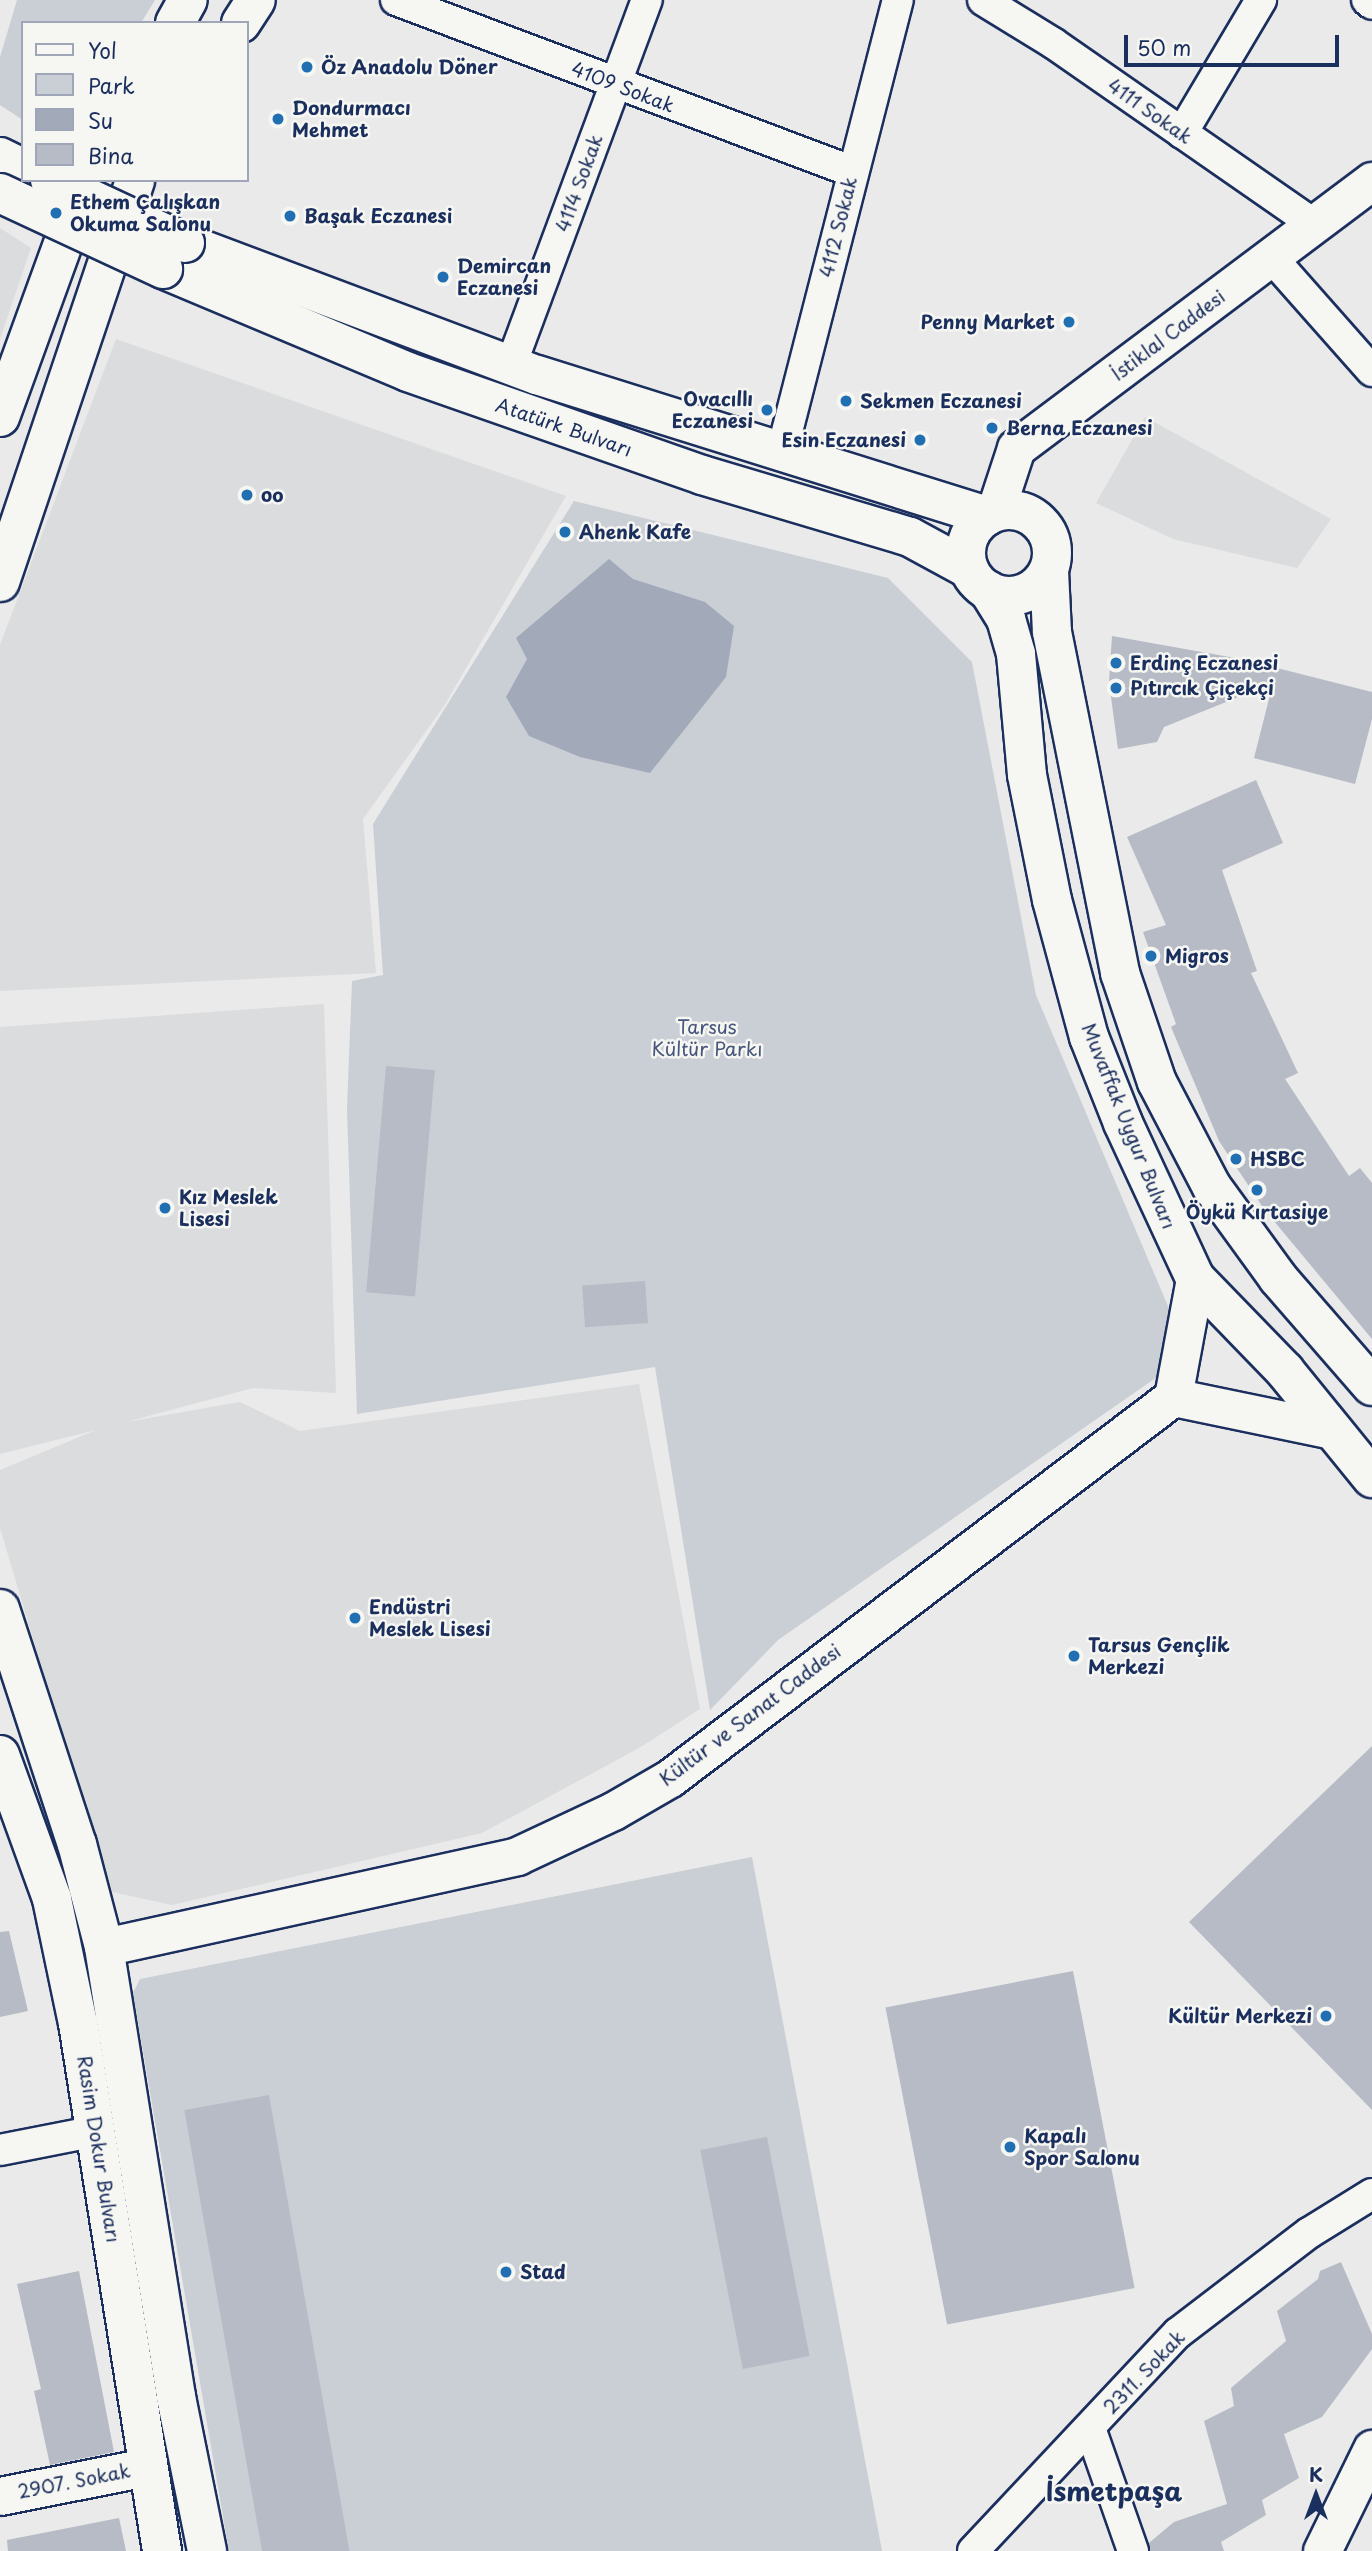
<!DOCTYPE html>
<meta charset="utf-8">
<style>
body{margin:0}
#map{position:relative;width:1372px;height:2551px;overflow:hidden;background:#e9eae9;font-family:"Playpen Sans",sans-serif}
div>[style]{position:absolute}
.built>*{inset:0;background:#dadcde}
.green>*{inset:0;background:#caced5}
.water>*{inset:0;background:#a2aaba}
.building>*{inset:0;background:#b6bbc6;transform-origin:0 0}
.roads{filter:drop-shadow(2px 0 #1b2f5e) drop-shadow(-2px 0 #1b2f5e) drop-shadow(0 2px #1b2f5e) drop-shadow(0 -2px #1b2f5e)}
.minor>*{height:30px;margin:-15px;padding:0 15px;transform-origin:15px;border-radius:15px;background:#f6f6f2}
.tertiary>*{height:37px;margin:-18.5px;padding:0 18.5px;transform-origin:18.5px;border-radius:18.5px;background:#f6f6f2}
.secondary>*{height:38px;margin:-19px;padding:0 19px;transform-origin:19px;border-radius:19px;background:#f6f6f2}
.secondary>.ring{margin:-19px;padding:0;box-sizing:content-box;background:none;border:38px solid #f6f6f2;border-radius:50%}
.bridges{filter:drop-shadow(2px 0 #1b2f5e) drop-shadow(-2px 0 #1b2f5e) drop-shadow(0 2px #1b2f5e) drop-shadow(0 -2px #1b2f5e)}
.secondary-bridge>*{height:38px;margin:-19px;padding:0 19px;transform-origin:19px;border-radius:19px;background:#f6f6f2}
.dots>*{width:19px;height:19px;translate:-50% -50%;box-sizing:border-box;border:4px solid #f6f6f2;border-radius:50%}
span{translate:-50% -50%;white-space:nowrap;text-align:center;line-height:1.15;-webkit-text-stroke:5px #f6f6f2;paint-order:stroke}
.poi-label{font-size:19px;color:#1b2f5e;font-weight:700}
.left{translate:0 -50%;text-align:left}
.right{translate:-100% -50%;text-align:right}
.street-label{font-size:19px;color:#1b2f5e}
.park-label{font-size:19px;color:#47577c}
.district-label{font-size:26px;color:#1b2f5e;font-weight:700}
.legend{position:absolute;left:21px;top:21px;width:228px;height:161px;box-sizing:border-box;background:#f6f6f2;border:2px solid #9ea6b7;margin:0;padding:9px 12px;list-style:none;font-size:21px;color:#1b2f5e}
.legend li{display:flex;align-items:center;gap:14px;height:35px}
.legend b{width:35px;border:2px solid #9ea6b7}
.north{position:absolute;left:1281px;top:2460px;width:70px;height:70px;-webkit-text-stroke:5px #f6f6f2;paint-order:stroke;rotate:0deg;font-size:19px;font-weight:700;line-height:28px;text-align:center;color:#1b2f5e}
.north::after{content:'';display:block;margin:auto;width:24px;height:32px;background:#1b2f5e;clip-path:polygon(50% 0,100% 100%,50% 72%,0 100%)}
.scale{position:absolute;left:1124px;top:35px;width:215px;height:32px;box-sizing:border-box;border:4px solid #1b2f5e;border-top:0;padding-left:9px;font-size:21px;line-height:24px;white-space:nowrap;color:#1b2f5e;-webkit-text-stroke:5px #f6f6f2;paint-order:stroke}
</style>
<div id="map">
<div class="built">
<div style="clip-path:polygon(0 228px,31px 248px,0 339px)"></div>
<div style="clip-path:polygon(116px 339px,566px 496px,444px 706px,363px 819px,376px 973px,0 991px,0 645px)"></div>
<div style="clip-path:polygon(1145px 417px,1331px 519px,1297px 568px,1173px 539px,1096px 503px)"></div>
<div style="clip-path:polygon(324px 1004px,336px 1393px,253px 1388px,126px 1422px,240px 1402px,300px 1431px,639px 1384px,700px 1709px,639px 1748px,482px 1833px,172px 1905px,108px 1891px,0 1528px,0 1470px,96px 1430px,0 1454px,0 1027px)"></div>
</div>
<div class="green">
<div style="clip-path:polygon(17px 0,155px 0,141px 23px,23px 23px,23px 120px,0 105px,0 57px)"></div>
<div style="clip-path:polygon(574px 501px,888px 578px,972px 662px,1036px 995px,1173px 1318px,1160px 1375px,778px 1640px,710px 1710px,655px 1367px,357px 1414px,347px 1108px,352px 981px,383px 975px,373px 824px)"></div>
<div style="clip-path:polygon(752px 1857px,882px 2551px,229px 2551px,133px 1993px,140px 1979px)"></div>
</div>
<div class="water">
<div style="clip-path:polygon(609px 559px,633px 579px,705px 602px,734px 626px,726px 677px,650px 773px,580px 757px,529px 736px,506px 697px,527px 659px,516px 638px)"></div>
</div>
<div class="building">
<div style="clip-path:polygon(1112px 636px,1241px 659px,1372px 692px,1372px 719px,1355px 784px,1254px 758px,1273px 683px,1164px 727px,1157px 742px,1118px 749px,1109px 682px)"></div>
<div style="clip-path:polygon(1256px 780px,1283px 843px,1222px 870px,1257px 971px,1251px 973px,1298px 1073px,1285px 1079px,1349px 1176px,1360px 1168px,1372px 1183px,1372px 1339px,1264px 1209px,1219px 1141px,1171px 1027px,1176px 1024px,1143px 932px,1166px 925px,1127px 837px)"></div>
<div style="left:386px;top:1066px;width:49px;height:227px;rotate:5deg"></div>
<div style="left:645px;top:1281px;width:42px;height:63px;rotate:86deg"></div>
<div style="clip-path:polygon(1372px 1746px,1372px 2110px,1189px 1922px)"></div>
<div style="clip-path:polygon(9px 1931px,28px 2011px,0 2017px,0 1932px)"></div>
<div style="left:1073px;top:1971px;width:323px;height:191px;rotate:79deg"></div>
<div style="left:269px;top:2095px;width:463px;height:86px;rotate:80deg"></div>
<div style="left:767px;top:2137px;width:223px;height:68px;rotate:79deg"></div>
<div style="clip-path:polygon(1341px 2262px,1372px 2334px,1372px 2349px,1322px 2417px,1284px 2434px,1299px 2478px,1262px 2500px,1266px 2515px,1221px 2542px,1224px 2551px,1150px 2551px,1149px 2543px,1174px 2522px,1227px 2504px,1204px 2421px,1234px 2406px,1231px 2388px,1286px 2341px,1277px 2311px,1318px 2279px,1320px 2271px)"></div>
<div style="clip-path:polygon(79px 2271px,114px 2452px,50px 2465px,34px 2391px,41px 2389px,17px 2284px)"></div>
<div style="clip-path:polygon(119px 2518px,126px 2551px,8px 2551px,7px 2540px)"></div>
</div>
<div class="roads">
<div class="minor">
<div style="left:396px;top:0;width:486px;rotate:20.6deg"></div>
<div style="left:983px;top:0;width:82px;rotate:31.6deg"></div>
<div style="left:1053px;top:43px;width:319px;rotate:34.8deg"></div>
<div style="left:1367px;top:0;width:6px;rotate:39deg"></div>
<div style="left:1182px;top:133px;width:155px;rotate:-59.3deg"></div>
<div style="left:1272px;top:258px;width:151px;rotate:48.5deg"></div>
<div style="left:511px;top:365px;width:390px;rotate:-69.6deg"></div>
<div style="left:781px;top:455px;width:470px;rotate:-75.6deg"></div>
<div style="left:0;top:2150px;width:99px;rotate:-11.1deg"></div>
<div style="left:1090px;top:2428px;width:130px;rotate:70.7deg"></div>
<div style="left:973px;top:2551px;width:299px;rotate:-46.8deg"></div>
<div style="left:1178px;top:2333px;width:165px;rotate:-37.4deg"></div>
<div style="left:1309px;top:2233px;width:74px;rotate:-31.8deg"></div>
</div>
<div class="tertiary">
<div style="left:995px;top:512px;width:67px;rotate:-71.8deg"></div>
<div style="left:1016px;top:448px;width:445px;rotate:-36.9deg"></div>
<div style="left:1173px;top:1397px;width:162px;rotate:11.7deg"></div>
<div style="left:1173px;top:1397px;width:121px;rotate:-79.5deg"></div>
<div style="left:104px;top:1947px;width:423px;rotate:-12.4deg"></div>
<div style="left:517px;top:1856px;width:106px;rotate:-25.1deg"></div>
<div style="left:613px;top:1811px;width:66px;rotate:-30.1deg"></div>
<div style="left:670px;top:1778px;width:631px;rotate:-37.14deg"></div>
<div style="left:0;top:2496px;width:150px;rotate:-11.2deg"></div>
<div style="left:1322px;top:2551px;width:114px;rotate:-63.9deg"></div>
</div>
<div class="secondary">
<div style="left:175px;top:23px;width:26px;rotate:-61deg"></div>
<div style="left:241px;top:23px;width:27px;rotate:-57deg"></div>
<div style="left:0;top:157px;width:25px;rotate:26deg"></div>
<div style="left:185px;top:243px;width:376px;rotate:20.6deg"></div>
<div style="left:537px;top:375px;width:472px;rotate:17.4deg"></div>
<div style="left:163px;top:269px;width:266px;rotate:22.8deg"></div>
<div style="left:408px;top:372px;width:312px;rotate:19.3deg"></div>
<div style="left:702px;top:475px;width:217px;rotate:16.6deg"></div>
<div style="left:910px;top:537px;width:67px;rotate:28.5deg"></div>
<div style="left:0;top:417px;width:236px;rotate:-70deg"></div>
<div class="ring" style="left:966px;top:510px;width:48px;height:48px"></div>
<div style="left:1049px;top:571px;width:61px;rotate:87.2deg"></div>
<div style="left:1052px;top:632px;width:348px;rotate:78.7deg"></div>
<div style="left:1120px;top:973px;width:115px;rotate:71.3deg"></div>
<div style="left:1157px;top:1082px;width:119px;rotate:62.4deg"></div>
<div style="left:1212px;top:1187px;width:112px;rotate:54deg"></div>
<div style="left:1278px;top:1278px;width:143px;rotate:49deg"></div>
<div style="left:0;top:582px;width:424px;rotate:-71.4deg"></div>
<div style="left:988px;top:590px;width:34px;rotate:58deg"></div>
<div style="left:1006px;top:619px;width:36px;rotate:74deg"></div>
<div style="left:1016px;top:654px;width:121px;rotate:84.8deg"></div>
<div style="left:1027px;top:775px;width:127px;rotate:78.7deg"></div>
<div style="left:1052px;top:900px;width:142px;rotate:74.9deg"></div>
<div style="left:1089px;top:1037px;width:92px;rotate:68.4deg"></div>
<div style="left:1123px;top:1123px;width:171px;rotate:65.1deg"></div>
<div style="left:1195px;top:1278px;width:129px;rotate:45.9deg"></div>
<div style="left:1285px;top:1371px;width:138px;rotate:50.9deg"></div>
<div style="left:0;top:1609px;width:247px;rotate:71.9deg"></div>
<div style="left:77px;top:1844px;width:106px;rotate:75.3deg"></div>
<div style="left:104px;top:1947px;width:456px;rotate:80.9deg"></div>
<div style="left:176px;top:2397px;width:157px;rotate:78.6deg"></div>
<div style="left:0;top:1755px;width:153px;rotate:70.1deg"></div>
<div style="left:52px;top:1899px;width:127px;rotate:78.2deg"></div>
<div style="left:78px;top:2023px;width:535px;rotate:80.96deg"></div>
</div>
</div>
<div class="bridges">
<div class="secondary-bridge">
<div style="left:50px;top:180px;width:149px;rotate:25deg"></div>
<div style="left:0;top:193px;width:180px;rotate:25deg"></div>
</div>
</div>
<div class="dots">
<div style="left:307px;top:67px;background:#1f6fb2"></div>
<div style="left:278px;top:119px;background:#1f6fb2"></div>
<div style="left:56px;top:213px;background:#1f6fb2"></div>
<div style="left:290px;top:216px;background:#1f6fb2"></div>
<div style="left:443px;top:277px;background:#1f6fb2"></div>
<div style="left:1069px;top:322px;background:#1f6fb2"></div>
<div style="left:846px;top:401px;background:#1f6fb2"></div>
<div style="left:767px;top:410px;background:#1f6fb2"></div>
<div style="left:992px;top:428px;background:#1f6fb2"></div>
<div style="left:920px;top:440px;background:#1f6fb2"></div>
<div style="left:247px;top:495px;background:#1f6fb2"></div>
<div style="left:565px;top:532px;background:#1f6fb2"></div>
<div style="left:1116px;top:663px;background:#1f6fb2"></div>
<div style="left:1116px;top:688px;background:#1f6fb2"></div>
<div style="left:1151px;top:956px;background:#1f6fb2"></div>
<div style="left:1236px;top:1159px;background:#1f6fb2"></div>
<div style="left:1257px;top:1190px;background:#1f6fb2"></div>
<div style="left:165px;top:1208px;background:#1f6fb2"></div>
<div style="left:355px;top:1618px;background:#1f6fb2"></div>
<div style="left:1074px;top:1656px;background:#1f6fb2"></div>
<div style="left:1326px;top:2016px;background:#1f6fb2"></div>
<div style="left:1010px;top:2147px;background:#1f6fb2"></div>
<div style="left:506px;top:2272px;background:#1f6fb2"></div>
</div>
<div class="poi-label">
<span class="left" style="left:321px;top:67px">Öz Anadolu Döner</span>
<span class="left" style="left:292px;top:119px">Dondurmacı<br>Mehmet</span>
<span class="left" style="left:70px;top:213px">Ethem Çalışkan<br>Okuma Salonu</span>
<span class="left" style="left:304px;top:216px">Başak Eczanesi</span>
<span class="left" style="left:457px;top:277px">Demircan<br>Eczanesi</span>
<span class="right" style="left:1055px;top:322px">Penny Market</span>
<span class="right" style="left:753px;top:410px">Ovacıllı<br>Eczanesi</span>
<span class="left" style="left:860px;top:401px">Sekmen Eczanesi</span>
<span class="left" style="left:1006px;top:428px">Berna Eczanesi</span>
<span class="right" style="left:906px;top:440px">Esin Eczanesi</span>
<span class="left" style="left:261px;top:495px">oo</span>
<span class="left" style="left:579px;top:532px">Ahenk Kafe</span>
<span class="left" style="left:1130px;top:663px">Erdinç Eczanesi</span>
<span class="left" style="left:1130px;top:688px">Pıtırcık Çiçekçi</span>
<span class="left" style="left:1165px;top:956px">Migros</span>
<span class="left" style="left:1250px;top:1159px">HSBC</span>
<span class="left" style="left:179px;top:1208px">Kız Meslek<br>Lisesi</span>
<span style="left:1257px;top:1212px">Öykü Kırtasiye</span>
<span class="left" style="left:369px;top:1618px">Endüstri<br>Meslek Lisesi</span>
<span class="left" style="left:1088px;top:1656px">Tarsus Gençlik<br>Merkezi</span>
<span class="right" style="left:1312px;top:2016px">Kültür Merkezi</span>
<span class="left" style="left:1024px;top:2147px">Kapalı<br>Spor Salonu</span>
<span class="left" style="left:520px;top:2272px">Stad</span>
</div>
<div class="street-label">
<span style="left:623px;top:87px;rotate:21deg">4109 Sokak</span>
<span style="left:1150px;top:111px;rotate:35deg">4111 Sokak</span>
<span style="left:579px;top:183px;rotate:-70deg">4114 Sokak</span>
<span style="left:838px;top:227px;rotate:-76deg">4112 Sokak</span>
<span style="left:1168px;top:335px;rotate:-37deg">İstiklal Caddesi</span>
<span style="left:564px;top:427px;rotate:19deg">Atatürk Bulvarı</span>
<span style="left:1129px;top:1126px;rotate:68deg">Muvaffak Uygur Bulvarı</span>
<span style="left:750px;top:1715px;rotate:-37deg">Kültür ve Sanat Caddesi</span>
<span style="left:99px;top:2149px;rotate:81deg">Rasim Dokur Bulvarı</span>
<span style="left:1144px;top:2372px;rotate:-46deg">2311. Sokak</span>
<span style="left:74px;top:2481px;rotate:-11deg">2907. Sokak</span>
</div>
<div class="park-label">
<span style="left:707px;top:1038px">Tarsus<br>Kültür Parkı</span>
</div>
<div class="district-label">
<span style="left:1114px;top:2491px">İsmetpaşa</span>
</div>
<ul class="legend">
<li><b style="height:9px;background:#f6f6f2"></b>Yol</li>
<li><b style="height:19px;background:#caced5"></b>Park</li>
<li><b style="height:19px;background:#a2aaba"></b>Su</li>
<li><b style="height:19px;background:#b6bbc6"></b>Bina</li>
</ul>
<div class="north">K</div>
<div class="scale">50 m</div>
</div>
